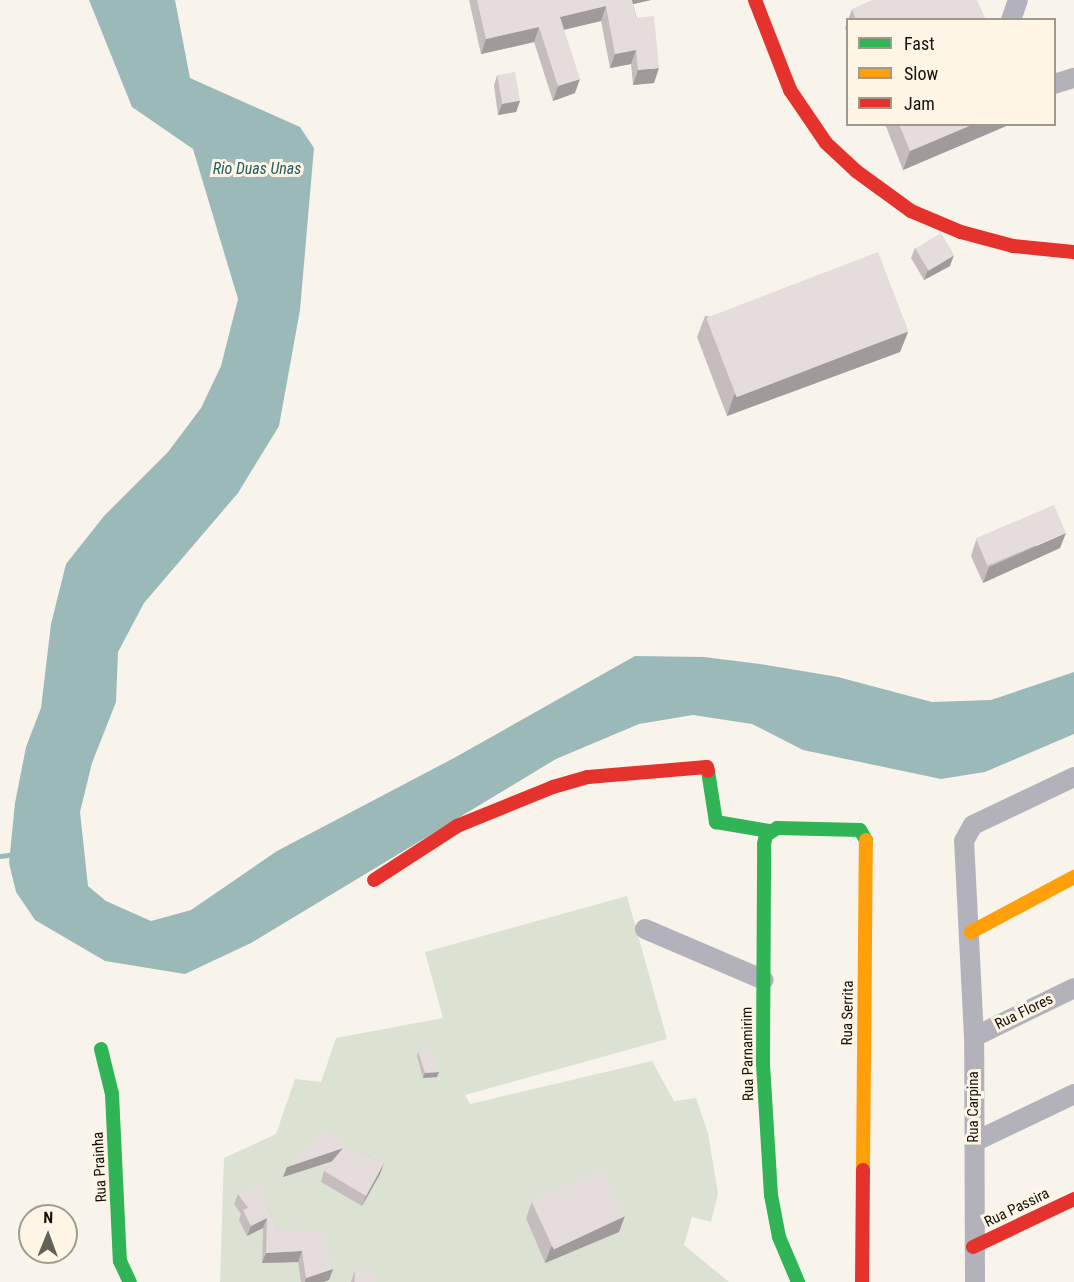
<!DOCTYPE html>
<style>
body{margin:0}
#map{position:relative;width:1074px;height:1282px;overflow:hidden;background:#f8f4eb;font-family:"Roboto Condensed",sans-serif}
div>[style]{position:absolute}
.green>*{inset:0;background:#dce2d2}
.water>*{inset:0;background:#9cb9b9}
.stream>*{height:5px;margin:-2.5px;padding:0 2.5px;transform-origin:2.5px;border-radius:2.5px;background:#9cb9b9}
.street>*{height:20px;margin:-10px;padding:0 10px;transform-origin:10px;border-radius:10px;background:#b3b2ba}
.fast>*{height:14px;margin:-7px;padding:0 7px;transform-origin:7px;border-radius:7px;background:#30b455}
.slow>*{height:14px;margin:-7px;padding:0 7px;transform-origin:7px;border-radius:7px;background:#ff9f0a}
.jam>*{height:14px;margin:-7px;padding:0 7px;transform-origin:7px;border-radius:7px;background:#e5322d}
.wall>*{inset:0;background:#c5bdbd}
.shaded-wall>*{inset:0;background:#a09a9a}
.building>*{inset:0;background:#e5dcdc;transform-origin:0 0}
span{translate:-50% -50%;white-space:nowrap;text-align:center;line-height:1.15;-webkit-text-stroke:6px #fef5e5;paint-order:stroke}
.street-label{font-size:15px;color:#14110c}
.water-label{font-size:16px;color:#205c62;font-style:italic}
.legend{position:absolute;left:846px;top:18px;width:210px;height:108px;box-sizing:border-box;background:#fef5e5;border:2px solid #a09a8e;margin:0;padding:8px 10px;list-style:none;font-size:18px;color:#14110c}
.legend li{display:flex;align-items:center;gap:12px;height:30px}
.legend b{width:30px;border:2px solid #a09a8e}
.north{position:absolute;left:18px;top:1204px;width:60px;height:60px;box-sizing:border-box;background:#fef5e5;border:2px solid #a09a8e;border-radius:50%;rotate:1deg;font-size:16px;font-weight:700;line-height:24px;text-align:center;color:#14110c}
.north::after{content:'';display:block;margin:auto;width:21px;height:27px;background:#64605a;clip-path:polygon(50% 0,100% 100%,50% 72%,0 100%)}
</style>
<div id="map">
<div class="green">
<div style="clip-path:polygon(627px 896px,667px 1039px,465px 1095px,470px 1104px,652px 1061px,674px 1101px,696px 1098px,708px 1133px,718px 1194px,711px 1222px,692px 1217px,684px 1245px,729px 1282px,220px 1282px,224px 1158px,276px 1134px,295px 1079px,321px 1082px,336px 1038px,443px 1018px,425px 952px)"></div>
</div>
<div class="water">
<div style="clip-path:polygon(89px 0,175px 0,190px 78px,300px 127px,314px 148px,300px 310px,279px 426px,238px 493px,144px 603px,118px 652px,116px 702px,92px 763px,80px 812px,88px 886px,106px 901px,151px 921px,191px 910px,277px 851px,454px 758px,635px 656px,704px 657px,760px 664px,838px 677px,932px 702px,991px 700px,1074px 672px,1074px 734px,985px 772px,941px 779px,803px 750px,752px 724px,693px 715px,639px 724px,556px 759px,251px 943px,185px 974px,105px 961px,35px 920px,16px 892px,9px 863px,15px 803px,26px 747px,41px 708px,51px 624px,66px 564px,104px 516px,168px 452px,201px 408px,221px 366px,238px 299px,193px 149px,132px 107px)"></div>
</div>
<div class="stream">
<div style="left:0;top:856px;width:16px;rotate:-7deg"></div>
</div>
<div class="street">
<div style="left:1011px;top:20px;width:21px;rotate:-71deg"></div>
<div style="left:1054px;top:84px;width:21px;rotate:-17deg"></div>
<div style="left:645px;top:929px;width:129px;rotate:23.2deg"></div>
<div style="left:974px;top:1037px;width:111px;rotate:-26.1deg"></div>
<div style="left:974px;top:1142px;width:111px;rotate:-25.6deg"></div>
<div style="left:975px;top:1282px;width:245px;rotate:-90.2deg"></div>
<div style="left:974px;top:1037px;width:196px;rotate:-92.9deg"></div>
<div style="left:964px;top:841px;width:18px;rotate:-61deg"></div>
<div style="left:973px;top:825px;width:112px;rotate:-25.4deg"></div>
</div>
<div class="fast">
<div style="left:708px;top:771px;width:52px;rotate:81.1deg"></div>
<div style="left:716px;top:822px;width:54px;rotate:9.6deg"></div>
<div style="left:101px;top:1049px;width:46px;rotate:76.3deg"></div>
<div style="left:112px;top:1094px;width:167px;rotate:87.3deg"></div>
<div style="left:120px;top:1261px;width:23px;rotate:65deg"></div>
<div style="left:798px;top:1282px;width:49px;rotate:-112.9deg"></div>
<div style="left:779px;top:1237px;width:43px;rotate:-100.8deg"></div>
<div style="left:771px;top:1195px;width:132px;rotate:-93.5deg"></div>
<div style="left:763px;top:1063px;width:219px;rotate:-89.7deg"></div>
<div style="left:764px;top:844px;width:9px;rotate:-77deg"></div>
<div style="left:766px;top:835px;width:13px;rotate:-32deg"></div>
<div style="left:777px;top:828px;width:83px;rotate:1.4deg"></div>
<div style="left:860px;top:830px;width:12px;rotate:59deg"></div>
</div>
<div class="slow">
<div style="left:971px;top:932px;width:117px;rotate:-28.1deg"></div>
<div style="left:863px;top:1170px;width:330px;rotate:-89.5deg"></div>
</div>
<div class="jam">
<div style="left:755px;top:0;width:97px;rotate:68.7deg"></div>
<div style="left:790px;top:90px;width:64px;rotate:55.8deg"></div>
<div style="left:826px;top:143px;width:41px;rotate:43deg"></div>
<div style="left:856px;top:171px;width:68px;rotate:36deg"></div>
<div style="left:911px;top:211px;width:54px;rotate:22.8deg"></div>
<div style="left:961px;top:232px;width:54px;rotate:15.1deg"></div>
<div style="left:1013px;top:246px;width:61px;rotate:5.6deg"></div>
<div style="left:374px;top:880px;width:99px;rotate:-33deg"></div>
<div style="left:457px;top:826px;width:104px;rotate:-22.1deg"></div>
<div style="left:553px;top:787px;width:36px;rotate:-16deg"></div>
<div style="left:588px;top:777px;width:119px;rotate:-4.8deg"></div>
<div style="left:707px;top:767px;width:4px;rotate:76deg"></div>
<div style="left:973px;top:1247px;width:112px;rotate:-25.4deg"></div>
<div style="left:862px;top:1282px;width:112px;rotate:-89.5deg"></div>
</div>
<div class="wall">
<div style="clip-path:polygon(469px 0,651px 0,633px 4px,654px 83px,633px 85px,631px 64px,610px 68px,601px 21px,564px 29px,575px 93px,553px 101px,534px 42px,481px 54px)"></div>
<div style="clip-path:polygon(852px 9px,986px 20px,848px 20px)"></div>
<div style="clip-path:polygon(848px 20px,848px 34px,845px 28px)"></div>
<div style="clip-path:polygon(497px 75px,520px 101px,516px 112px,498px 115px,494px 86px)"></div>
<div style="clip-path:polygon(885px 124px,1011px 124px,903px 170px)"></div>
<div style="clip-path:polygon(915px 248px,950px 266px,924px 280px,911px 258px)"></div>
<div style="clip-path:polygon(705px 316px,908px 332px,900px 352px,727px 416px,697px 337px)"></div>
<div style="clip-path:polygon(976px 540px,1060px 548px,983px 583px,971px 556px)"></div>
<div style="clip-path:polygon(418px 1051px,437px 1077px,423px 1078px,417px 1056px)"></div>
<div style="clip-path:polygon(346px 1147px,384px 1163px,380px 1174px,362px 1206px,321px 1182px,324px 1171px,333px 1161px,283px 1177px)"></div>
<div style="clip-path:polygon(238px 1194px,265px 1202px,278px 1230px,333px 1269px,329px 1280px,323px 1282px,301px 1282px,298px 1262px,262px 1263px,263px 1228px,247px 1236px,239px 1220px,241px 1214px,234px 1204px)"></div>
<div style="clip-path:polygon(532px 1202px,619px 1232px,545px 1263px,526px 1218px)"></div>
<div style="clip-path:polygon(355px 1270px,377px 1282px,351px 1282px)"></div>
</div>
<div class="shaded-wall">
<div style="clip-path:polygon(627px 0,651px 0,625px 6px)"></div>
<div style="clip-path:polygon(606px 6px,601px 21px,555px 32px,560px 17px)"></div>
<div style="clip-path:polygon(539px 27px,534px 42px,481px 54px,486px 39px)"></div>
<div style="clip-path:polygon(636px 50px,631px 64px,610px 68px,615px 54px)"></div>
<div style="clip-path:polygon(659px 68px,654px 83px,633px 85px,638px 70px)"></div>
<div style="clip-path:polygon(580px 79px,575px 93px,553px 101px,558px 86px)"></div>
<div style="clip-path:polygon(520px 101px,516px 112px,498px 115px,502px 104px)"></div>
<div style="clip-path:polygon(974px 124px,1011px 124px,903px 170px,910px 151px)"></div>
<div style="clip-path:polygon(954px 255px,950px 266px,924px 280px,928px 270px)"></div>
<div style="clip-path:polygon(908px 332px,900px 352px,727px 416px,734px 395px)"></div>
<div style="clip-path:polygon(1066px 533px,1060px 548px,983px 583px,989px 567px)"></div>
<div style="clip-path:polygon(439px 1072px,437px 1077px,423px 1078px,425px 1073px)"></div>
<div style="clip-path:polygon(343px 1148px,339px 1159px,283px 1177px,287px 1167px)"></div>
<div style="clip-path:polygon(384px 1163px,380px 1174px,362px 1206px,366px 1196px)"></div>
<div style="clip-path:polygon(625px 1216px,619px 1232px,545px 1263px,551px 1247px)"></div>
<div style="clip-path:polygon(267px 1218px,263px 1228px,247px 1236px,251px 1226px)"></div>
<div style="clip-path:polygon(302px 1251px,298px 1262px,262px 1263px,266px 1253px)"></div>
<div style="clip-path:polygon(333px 1269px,329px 1280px,323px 1282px,305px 1282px,306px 1278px)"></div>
</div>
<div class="building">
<div style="clip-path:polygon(477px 0,632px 0,636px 18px,654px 16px,659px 68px,638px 70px,636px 50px,615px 54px,606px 6px,560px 17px,580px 79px,558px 86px,539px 27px,486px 39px)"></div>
<div style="clip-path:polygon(872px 0,977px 0,986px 20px,856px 20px,852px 9px)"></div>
<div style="left:515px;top:72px;width:29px;height:18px;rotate:80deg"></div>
<div style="clip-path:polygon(899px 124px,974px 124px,910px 151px)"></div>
<div style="left:941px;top:233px;width:26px;height:30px;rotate:59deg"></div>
<div style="left:878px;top:252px;width:85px;height:184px;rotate:69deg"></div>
<div style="left:1054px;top:505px;width:30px;height:85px;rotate:67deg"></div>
<div style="clip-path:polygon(431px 1046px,439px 1072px,425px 1073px,418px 1051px)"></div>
<div style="clip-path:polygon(326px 1129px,346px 1147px,384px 1163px,366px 1196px,324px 1171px,343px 1148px,287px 1167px)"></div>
<div style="left:603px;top:1168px;width:53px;height:79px;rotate:65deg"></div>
<div style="clip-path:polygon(264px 1184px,265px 1202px,278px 1230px,324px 1231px,333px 1269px,306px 1278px,302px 1251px,266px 1253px,267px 1218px,251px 1226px,243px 1210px,248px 1208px,238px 1194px)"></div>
<div style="left:355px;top:1270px;width:23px;height:12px;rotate:2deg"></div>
</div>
<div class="street-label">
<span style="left:1024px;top:1012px;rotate:-26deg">Rua Flores</span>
<span style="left:848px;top:1013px;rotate:-89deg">Rua Serrita</span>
<span style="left:748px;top:1054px;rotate:-91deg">Rua Parnamirim</span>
<span style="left:974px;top:1107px;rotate:-90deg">Rua Carpina</span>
<span style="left:100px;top:1167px;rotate:-93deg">Rua Prainha</span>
<span style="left:1017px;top:1208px;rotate:-26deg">Rua Passira</span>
</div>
<div class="water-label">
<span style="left:257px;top:169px">Rio Duas Unas</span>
</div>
<ul class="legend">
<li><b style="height:8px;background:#30b455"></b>Fast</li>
<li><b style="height:8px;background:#ff9f0a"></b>Slow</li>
<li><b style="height:8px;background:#e5322d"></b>Jam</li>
</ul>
<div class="north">N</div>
</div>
